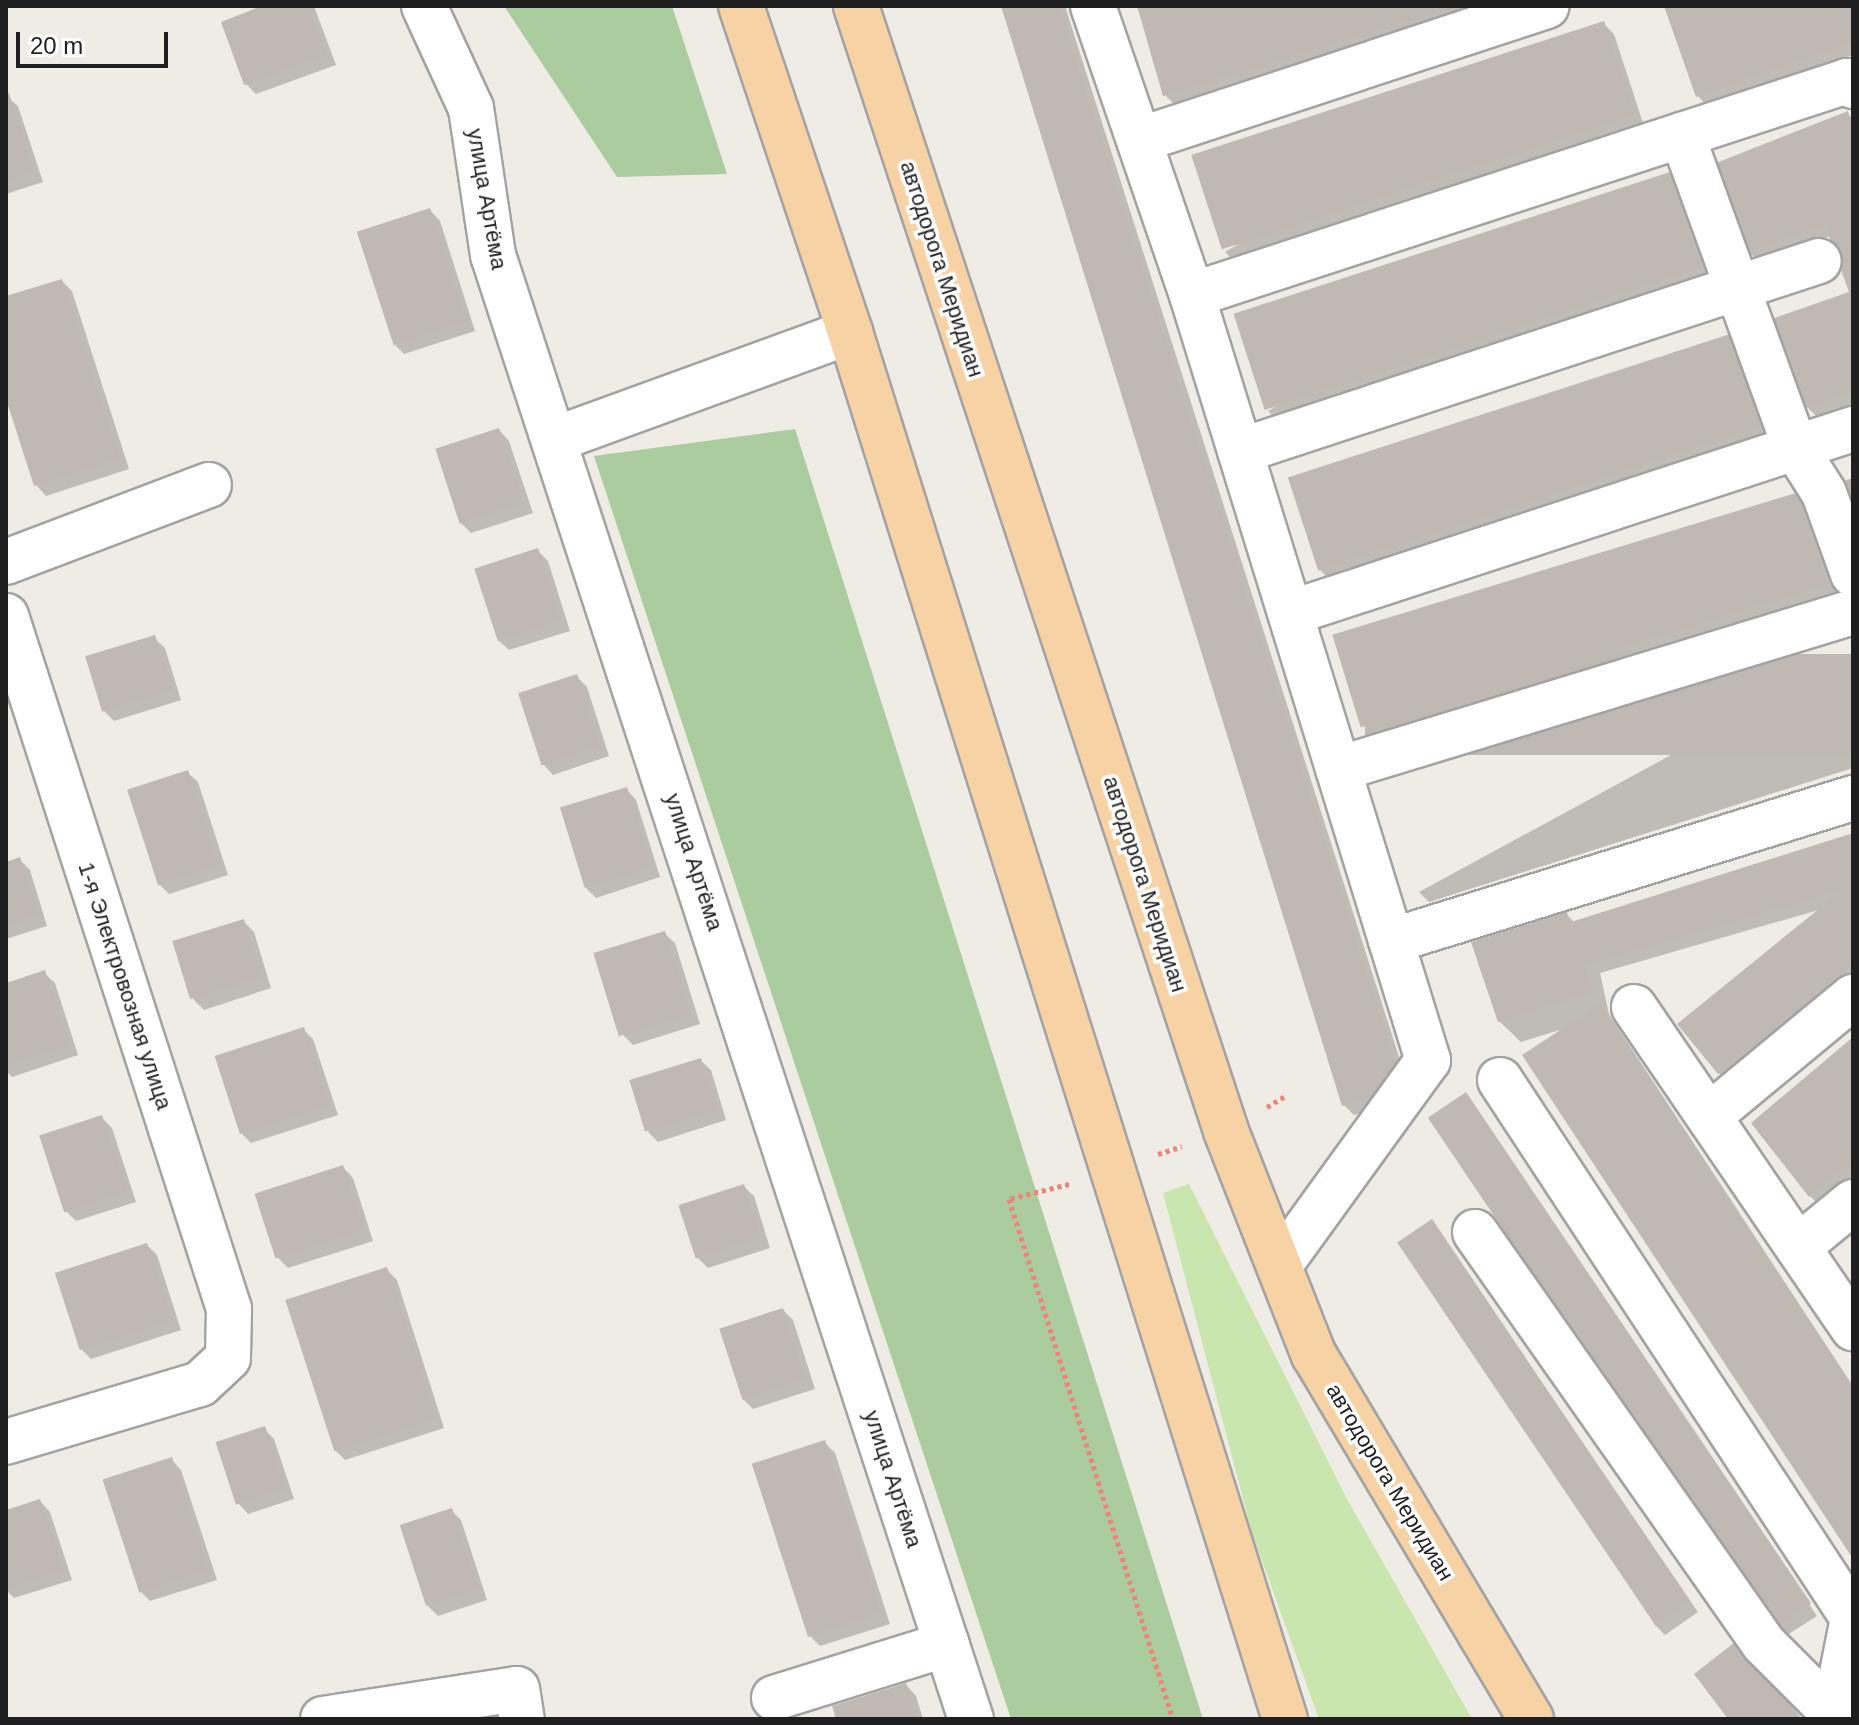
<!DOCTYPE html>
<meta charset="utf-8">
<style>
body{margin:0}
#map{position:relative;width:1859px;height:1725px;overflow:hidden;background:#efece6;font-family:Helvetica,sans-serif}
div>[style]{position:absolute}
.grass>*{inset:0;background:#cae6af}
.forest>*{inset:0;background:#abcc9e}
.shadow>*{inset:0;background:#0003}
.building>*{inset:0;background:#c0b8b3;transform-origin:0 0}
.path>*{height:5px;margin-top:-2.5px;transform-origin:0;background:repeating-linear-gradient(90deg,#f18276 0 4px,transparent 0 8px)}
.roads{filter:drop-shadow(2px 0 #a3a3a3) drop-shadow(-2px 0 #a3a3a3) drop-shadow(0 2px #a3a3a3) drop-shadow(0 -2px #a3a3a3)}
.minor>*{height:44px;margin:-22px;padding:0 22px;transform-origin:22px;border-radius:22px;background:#fff}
.major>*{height:44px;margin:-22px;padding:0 22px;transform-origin:22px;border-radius:22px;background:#f6d2a4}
span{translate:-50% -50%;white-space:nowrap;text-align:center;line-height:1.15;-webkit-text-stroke:7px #fff;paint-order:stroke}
.street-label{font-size:22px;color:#1f1f1f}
.frame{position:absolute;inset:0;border:8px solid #1f1f1f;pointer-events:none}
.scale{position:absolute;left:16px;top:32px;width:152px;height:36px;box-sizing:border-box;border:4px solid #1f1f1f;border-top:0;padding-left:10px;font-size:24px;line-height:28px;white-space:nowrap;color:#1f1f1f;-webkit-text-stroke:6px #fff;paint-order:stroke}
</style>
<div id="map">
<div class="grass">
<div style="clip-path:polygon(1189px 1184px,1347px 1499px,1472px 1719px,1319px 1719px,1252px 1533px,1163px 1193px)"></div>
</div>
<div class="forest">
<div style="clip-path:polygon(504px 6px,672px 6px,727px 174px,617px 177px)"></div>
<div style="clip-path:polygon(795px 429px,1203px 1719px,1011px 1719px,594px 456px)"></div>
</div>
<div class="shadow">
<div style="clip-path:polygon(268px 6px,314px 6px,336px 65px,256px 94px,246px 84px)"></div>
<div style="clip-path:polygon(1003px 6px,1065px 6px,1412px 1098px,1354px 1115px,1344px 1105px)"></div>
<div style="clip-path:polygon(1139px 6px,1501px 6px,1175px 105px,1165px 95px)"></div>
<div style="clip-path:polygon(1666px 6px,1853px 6px,1853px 55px,1708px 107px,1698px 96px)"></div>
<div style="clip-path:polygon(1604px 24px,1614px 34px,1644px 126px,1235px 262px,1225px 252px)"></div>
<div style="clip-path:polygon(6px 96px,18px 106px,43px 182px,6px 194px)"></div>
<div style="clip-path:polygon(1847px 114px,1853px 119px,1853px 404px,1817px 417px,1807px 407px,1852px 293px,1831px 236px,1759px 262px,1749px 252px)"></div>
<div style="clip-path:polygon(1670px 175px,1680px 185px,1711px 279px,1278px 421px,1268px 411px)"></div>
<div style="clip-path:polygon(430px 210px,440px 221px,475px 331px,404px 354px,394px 344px)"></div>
<div style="clip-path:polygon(62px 281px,72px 291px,129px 469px,46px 496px,36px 485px,6px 392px,6px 299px)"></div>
<div style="clip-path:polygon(1732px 336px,1772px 436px,1329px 579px,1319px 569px)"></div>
<div style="clip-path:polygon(499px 430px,509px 441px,533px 513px,471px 533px,461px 523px)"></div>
<div style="clip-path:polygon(1798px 494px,1809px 505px,1837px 595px,1375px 741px,1365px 731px)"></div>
<div style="clip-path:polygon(538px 551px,548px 561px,570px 631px,509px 650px,498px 640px)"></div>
<div style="clip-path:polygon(154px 638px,165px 648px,181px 700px,114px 721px,104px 711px)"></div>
<div style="clip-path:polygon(1853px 656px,1853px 768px,1429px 902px,1419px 892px)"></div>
<div style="clip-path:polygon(577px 677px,587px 687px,609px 756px,553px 775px,543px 764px)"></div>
<div style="clip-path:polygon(187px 772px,198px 782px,228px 875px,169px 894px,159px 884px)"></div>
<div style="clip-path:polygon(626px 789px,636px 800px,660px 877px,596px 898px,586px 888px)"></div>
<div style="clip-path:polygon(1853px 836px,1853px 982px,1729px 1083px,1719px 1073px,1822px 909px,1600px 973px,1609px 1014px,1853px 1386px,1853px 1556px,1563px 1029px,1521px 1042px,1499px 1021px,1566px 914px,1575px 923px)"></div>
<div style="clip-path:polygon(20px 860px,30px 870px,47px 926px,6px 939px,6px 864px)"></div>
<div style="clip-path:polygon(244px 922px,254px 932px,271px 988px,204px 1010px,193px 999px)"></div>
<div style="clip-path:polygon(664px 933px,675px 943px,700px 1024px,633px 1045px,623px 1035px)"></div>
<div style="clip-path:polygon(44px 973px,55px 983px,78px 1055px,12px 1077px,6px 1071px,6px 985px)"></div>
<div style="clip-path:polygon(303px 1029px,313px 1039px,338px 1115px,251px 1143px,241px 1133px)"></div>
<div style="clip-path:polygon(1853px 1039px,1853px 1179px,1820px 1206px,1810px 1196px)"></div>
<div style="clip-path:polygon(700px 1060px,711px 1070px,726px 1120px,658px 1142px,648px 1132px)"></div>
<div style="clip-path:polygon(1466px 1094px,1817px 1616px,1781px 1639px)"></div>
<div style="clip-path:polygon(101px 1117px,112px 1128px,136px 1202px,76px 1221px,66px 1211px)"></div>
<div style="clip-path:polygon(343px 1167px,353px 1178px,373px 1241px,288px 1268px,278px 1258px)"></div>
<div style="clip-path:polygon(743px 1186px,754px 1196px,770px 1248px,708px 1268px,698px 1258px)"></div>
<div style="clip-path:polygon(1432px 1222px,1698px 1612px,1665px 1635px,1655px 1625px)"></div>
<div style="clip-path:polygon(147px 1245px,157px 1255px,181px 1330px,91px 1359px,81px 1349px)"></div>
<div style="clip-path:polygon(387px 1270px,397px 1280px,444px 1428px,345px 1460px,335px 1450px)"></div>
<div style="clip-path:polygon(783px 1310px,793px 1320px,815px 1389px,753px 1409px,743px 1399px)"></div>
<div style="clip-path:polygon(264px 1429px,274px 1439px,294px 1499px,248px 1514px,238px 1503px)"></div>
<div style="clip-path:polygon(825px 1443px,835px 1453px,890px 1624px,820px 1646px,810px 1636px)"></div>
<div style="clip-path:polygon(171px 1459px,181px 1470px,217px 1580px,150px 1601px,140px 1591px)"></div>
<div style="clip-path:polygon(40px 1501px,50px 1512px,72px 1580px,14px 1598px,6px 1590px,6px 1512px)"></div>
<div style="clip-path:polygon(451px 1510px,461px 1520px,487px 1600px,438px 1616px,427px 1605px)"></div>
<div style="clip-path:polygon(1760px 1663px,1802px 1719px,1730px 1719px)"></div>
<div style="clip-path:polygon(906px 1685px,916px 1696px,923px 1719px,838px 1719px)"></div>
<div style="clip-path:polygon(485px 1714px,490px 1719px,459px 1719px)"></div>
</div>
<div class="building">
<div style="clip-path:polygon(262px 6px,309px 6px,327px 55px,244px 85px,221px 22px)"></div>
<div style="clip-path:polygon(1001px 6px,1059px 6px,1403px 1088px,1342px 1106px)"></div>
<div style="clip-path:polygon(1137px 6px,1456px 6px,1456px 7px,1163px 96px)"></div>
<div style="clip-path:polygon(1664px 6px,1853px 6px,1853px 42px,1696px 97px)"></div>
<div style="left:1604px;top:21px;width:99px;height:434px;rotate:72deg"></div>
<div style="clip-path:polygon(9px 93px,34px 172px,6px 181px,6px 94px)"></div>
<div style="clip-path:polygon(1848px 111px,1853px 129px,1853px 390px,1805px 408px,1769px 320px,1849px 292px,1825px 225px,1747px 253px,1716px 163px)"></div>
<div style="left:1670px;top:172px;width:101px;height:459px;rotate:72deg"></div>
<div style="left:430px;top:208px;width:119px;height:77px;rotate:72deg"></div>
<div style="clip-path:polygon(62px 279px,120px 459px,34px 486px,6px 399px,6px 296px)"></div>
<div style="left:1733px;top:333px;width:98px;height:468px;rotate:72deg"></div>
<div style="left:499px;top:428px;width:79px;height:67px;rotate:72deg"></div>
<div style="clip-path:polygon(1853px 478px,1853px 516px,1841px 482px)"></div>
<div style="left:1799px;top:492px;width:97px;height:488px;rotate:73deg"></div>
<div style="left:538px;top:548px;width:76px;height:67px;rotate:72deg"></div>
<div style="left:155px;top:635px;width:58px;height:73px;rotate:73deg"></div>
<div style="left:1853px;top:654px;width:101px;height:488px;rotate:90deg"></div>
<div style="left:577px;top:674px;width:76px;height:62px;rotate:72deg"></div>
<div style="left:188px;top:770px;width:100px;height:64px;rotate:72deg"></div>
<div style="left:627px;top:787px;width:84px;height:70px;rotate:73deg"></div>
<div style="clip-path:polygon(1853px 833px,1853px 964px,1718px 1074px,1677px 1024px,1841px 891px,1584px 965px,1593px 992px,1498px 1022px,1471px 942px,1567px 912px,1576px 942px,1571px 922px)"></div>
<div style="clip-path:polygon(20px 857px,38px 915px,6px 926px,6px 862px)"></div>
<div style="left:244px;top:919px;width:61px;height:75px;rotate:73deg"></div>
<div style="left:665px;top:931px;width:87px;height:75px;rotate:73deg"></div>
<div style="clip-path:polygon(45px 970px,69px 1045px,6px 1065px,6px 983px)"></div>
<div style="clip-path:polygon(1600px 1004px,1853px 1389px,1853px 1559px,1522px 1055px)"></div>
<div style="left:304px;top:1027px;width:82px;height:94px;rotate:72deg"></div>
<div style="clip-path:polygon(1853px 1037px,1853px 1161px,1809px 1197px,1751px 1123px)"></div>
<div style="left:701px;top:1058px;width:54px;height:75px;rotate:73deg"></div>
<div style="left:1466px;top:1092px;width:617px;height:46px;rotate:56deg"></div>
<div style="left:102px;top:1115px;width:81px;height:66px;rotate:72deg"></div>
<div style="left:343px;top:1165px;width:68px;height:93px;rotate:72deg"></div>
<div style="left:744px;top:1184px;width:56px;height:69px;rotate:72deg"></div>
<div style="left:1432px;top:1219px;width:461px;height:42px;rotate:56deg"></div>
<div style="left:147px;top:1243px;width:81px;height:97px;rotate:72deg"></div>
<div style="left:387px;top:1267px;width:159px;height:107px;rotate:72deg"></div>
<div style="left:783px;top:1308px;width:75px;height:67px;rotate:72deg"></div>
<div style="left:265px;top:1426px;width:66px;height:52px;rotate:72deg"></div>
<div style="left:825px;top:1440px;width:182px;height:77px;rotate:72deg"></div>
<div style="left:172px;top:1457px;width:119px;height:73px;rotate:72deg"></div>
<div style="clip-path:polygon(40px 1499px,63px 1570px,6px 1588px,6px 1510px)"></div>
<div style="left:452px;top:1508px;width:85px;height:55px;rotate:72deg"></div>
<div style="clip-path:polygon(1739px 1639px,1799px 1719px,1728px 1719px,1694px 1674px)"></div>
<div style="clip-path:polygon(906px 1683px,917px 1719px,836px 1719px,832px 1706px)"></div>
</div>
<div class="path">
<div style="left:1267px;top:1107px;width:23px;rotate:-31deg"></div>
<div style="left:1158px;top:1154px;width:25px;rotate:-18deg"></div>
<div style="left:1069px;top:1184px;width:62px;rotate:166deg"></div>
<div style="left:1009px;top:1199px;width:545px;rotate:72.5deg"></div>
</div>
<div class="roads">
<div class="minor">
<div style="left:424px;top:6px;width:112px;rotate:65.3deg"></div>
<div style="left:471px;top:108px;width:149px;rotate:81.5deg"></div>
<div style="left:493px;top:255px;width:1540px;rotate:71.92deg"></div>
<div style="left:1093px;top:6px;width:305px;rotate:71.1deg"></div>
<div style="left:1192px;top:295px;width:801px;rotate:72.86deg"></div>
<div style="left:1428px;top:1060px;width:254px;rotate:125.9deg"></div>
<div style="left:1682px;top:135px;width:332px;rotate:70.1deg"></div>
<div style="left:1795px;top:447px;width:54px;rotate:57.8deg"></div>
<div style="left:1824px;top:493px;width:86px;rotate:70.3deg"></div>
<div style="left:1139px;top:140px;width:429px;rotate:-18.2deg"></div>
<div style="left:1192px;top:295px;width:689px;rotate:-18.09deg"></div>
<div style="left:1847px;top:81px;width:8px;rotate:40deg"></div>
<div style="left:556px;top:439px;width:313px;rotate:-20deg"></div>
<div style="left:1240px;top:451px;width:609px;rotate:-18.17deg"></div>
<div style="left:6px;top:562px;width:217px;rotate:-20.8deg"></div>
<div style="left:1290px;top:613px;width:592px;rotate:-18.1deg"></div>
<div style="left:6px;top:616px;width:728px;rotate:72.16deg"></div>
<div style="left:229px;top:1309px;width:49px;rotate:91.2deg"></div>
<div style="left:228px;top:1358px;width:38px;rotate:137deg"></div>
<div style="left:200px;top:1384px;width:202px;rotate:163.4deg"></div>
<div style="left:1338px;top:769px;width:538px;rotate:-16.95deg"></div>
<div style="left:1391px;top:941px;width:484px;rotate:-17.2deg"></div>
<div style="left:1634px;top:1007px;width:389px;rotate:55.7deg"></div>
<div style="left:1500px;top:1080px;width:643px;rotate:56.73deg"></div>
<div style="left:1709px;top:1116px;width:187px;rotate:-39.6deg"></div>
<div style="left:1475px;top:1232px;width:503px;rotate:54.95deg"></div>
<div style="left:1764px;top:1644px;width:99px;rotate:45deg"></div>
<div style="left:1798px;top:1247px;width:71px;rotate:-39.3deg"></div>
<div style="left:774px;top:1698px;width:181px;rotate:-17.3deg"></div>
<div style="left:323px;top:1719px;width:196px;rotate:-8.8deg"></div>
<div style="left:517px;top:1689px;width:30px;rotate:81deg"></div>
<div style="left:1833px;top:1719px;width:103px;rotate:-78.8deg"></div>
</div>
<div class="major">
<div style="left:741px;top:6px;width:344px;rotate:71.5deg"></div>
<div style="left:850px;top:332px;width:1454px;rotate:72.59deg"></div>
<div style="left:856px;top:6px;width:1184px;rotate:71.79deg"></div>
<div style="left:1226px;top:1131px;width:241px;rotate:68.6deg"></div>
<div style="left:1314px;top:1355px;width:424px;rotate:59.2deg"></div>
</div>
</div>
<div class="street-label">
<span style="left:487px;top:199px;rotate:80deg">улица Артёма</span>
<span style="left:942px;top:269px;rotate:72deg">автодорога Меридиан</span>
<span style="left:694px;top:862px;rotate:72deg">улица Артёма</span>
<span style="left:1145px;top:884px;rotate:72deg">автодорога Меридиан</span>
<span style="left:125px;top:986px;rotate:72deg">1-я Электровозная улица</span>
<span style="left:893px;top:1479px;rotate:72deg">улица Артёма</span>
<span style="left:1390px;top:1482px;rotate:59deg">автодорога Меридиан</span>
</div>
<div class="frame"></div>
<div class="scale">20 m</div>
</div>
